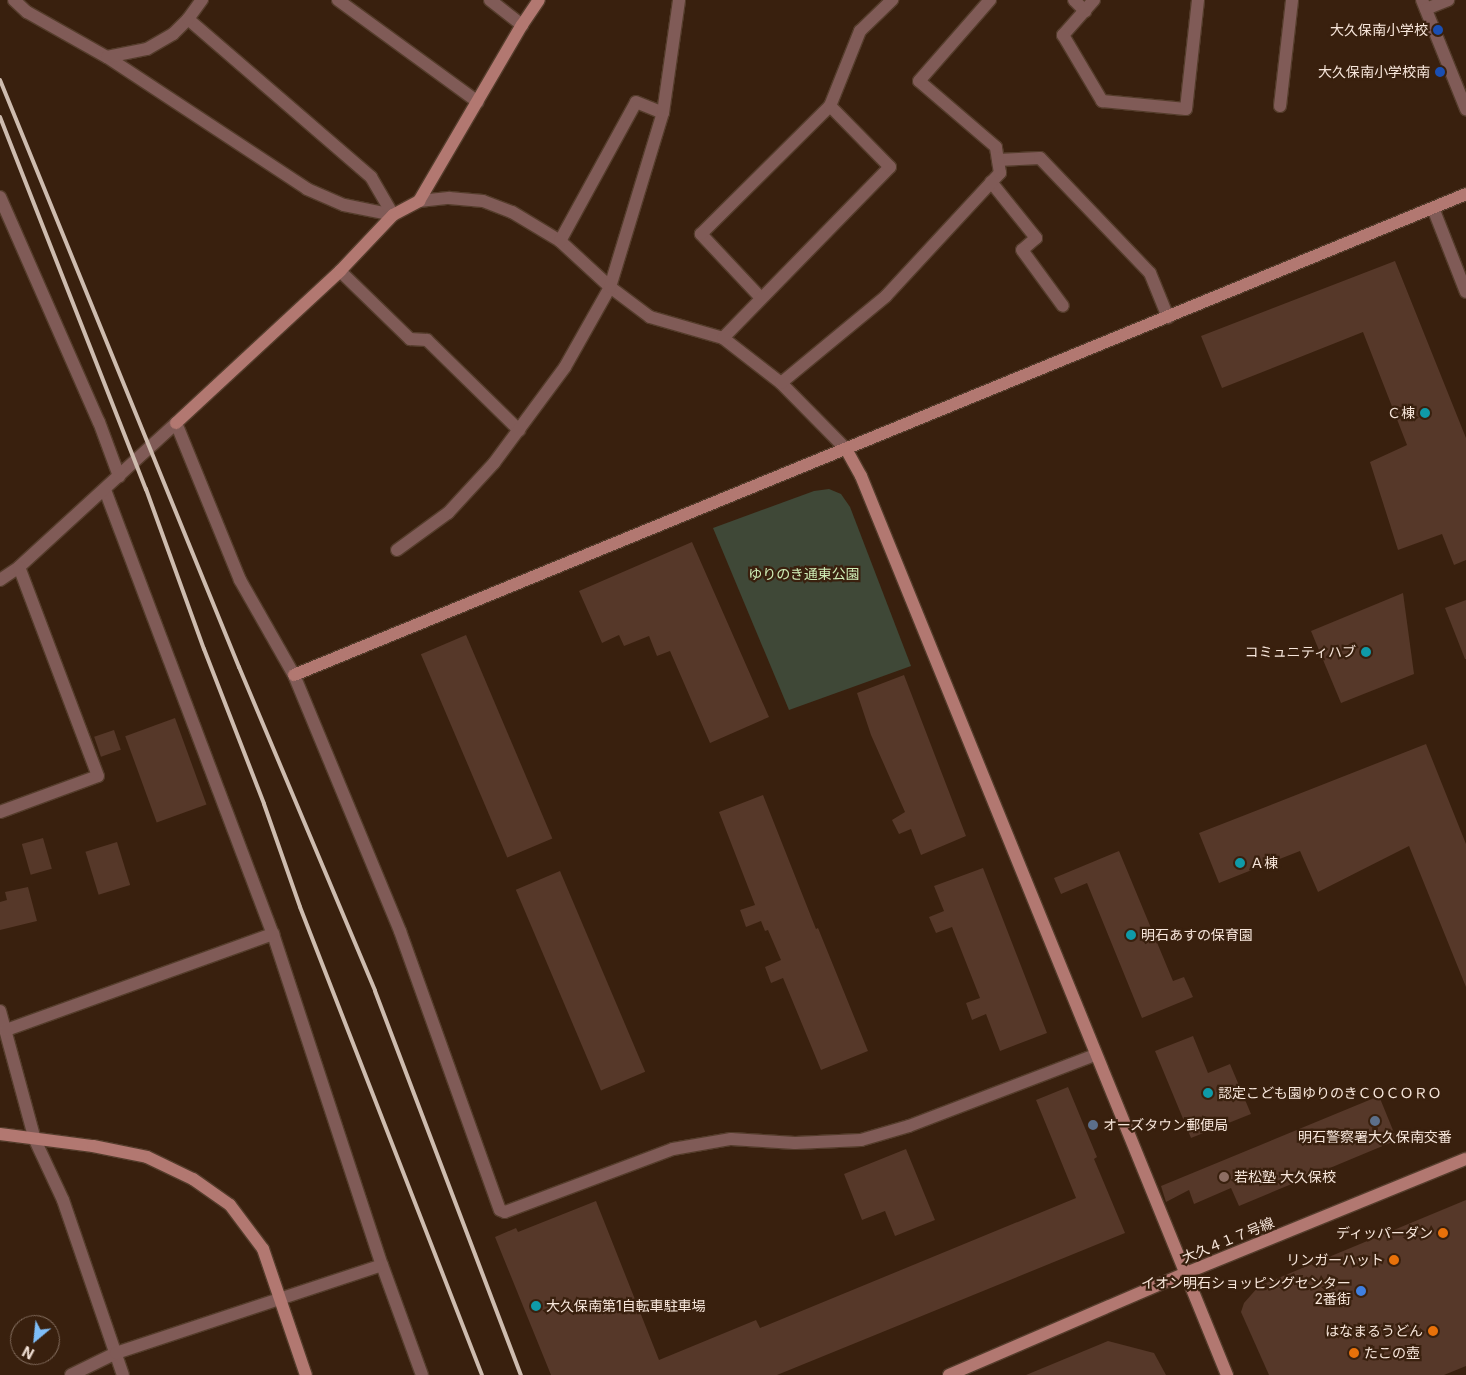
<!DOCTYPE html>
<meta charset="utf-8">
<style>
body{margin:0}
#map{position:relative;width:1466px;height:1375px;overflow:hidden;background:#39200e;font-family:Inter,"Noto Sans JP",sans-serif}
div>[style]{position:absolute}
.green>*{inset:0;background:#3f4837}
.building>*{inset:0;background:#563829;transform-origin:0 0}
.roads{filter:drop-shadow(1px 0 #543c2b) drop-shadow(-1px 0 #543c2b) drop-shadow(0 1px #543c2b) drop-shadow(0 -1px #543c2b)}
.street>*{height:12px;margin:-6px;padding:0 6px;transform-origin:6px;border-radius:6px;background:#805b57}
.secondary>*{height:12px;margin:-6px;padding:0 6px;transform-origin:6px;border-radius:6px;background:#b27871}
.rail>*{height:4px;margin:-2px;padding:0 2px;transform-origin:2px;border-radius:2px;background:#cebcaf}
.dots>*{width:14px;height:14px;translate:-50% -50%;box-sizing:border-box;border:2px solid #39200e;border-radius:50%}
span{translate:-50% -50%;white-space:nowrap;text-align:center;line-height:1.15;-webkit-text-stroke:4.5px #39200e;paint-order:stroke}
.poi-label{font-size:14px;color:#f7e6db}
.right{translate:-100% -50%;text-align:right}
.left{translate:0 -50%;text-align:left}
.park-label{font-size:14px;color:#cfedb6}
.street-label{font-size:14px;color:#f7e6db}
.north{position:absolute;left:10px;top:1315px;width:50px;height:50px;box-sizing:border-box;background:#39200e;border:1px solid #856f60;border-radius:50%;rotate:208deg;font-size:14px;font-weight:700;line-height:20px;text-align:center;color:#f7e6db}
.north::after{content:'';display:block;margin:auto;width:18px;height:22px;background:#7ebef9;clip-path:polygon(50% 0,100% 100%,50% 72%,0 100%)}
</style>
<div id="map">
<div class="green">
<div style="clip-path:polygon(829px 489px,841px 494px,850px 507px,911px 666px,789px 710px,713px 528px,814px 491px)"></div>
</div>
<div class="building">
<div style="clip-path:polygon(1395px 261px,1466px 438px,1466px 560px,1454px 565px,1442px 534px,1398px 550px,1370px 462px,1407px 445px,1363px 332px,1222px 388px,1201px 336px)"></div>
<div style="clip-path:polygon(692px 542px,769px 717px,710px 743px,670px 651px,657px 656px,649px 636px,624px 646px,619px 635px,602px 643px,579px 591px)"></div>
<div style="clip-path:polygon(1403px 593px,1414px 674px,1341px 703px,1311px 631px)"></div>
<div style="clip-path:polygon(1466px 600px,1466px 659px,1465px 659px,1445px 608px)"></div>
<div style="left:466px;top:635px;width:221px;height:49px;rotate:67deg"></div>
<div style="clip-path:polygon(904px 675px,966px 836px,921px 855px,911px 829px,899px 834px,892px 820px,905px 812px,871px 735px,857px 693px)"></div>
<div style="left:175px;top:718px;width:92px;height:53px;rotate:70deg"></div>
<div style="left:114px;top:730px;width:21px;height:21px;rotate:71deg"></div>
<div style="clip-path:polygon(1426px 744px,1466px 844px,1466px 987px,1409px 846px,1318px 892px,1300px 851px,1219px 883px,1199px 833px)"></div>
<div style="clip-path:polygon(763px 795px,816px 929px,818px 928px,868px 1051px,821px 1070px,783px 978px,771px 983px,765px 967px,781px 960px,768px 930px,765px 931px,761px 921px,746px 927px,740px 910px,755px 905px,719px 812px)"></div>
<div style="left:43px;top:838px;width:32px;height:22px;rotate:74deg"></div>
<div style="left:117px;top:842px;width:45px;height:33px;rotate:73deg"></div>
<div style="clip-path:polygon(1119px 851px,1173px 981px,1184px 977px,1193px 997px,1142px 1018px,1087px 883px,1061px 894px,1054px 878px)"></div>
<div style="clip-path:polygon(983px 868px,1047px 1033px,1000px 1051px,986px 1014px,972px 1020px,966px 1003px,980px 998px,952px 927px,936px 933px,929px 917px,944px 911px,934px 886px)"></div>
<div style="left:560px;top:871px;width:218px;height:48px;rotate:67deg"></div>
<div style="clip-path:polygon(28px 887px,37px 921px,0 930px,0 902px,7px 900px,5px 892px)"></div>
<div style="clip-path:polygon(1193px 1036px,1208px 1073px,1230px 1064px,1251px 1114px,1191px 1138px,1155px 1051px)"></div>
<div style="clip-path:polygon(1068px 1087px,1097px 1157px,1094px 1159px,1125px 1233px,777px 1375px,551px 1375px,495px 1237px,516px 1228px,518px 1232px,596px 1201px,659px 1360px,756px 1320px,760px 1328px,1076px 1198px,1036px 1100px)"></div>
<div style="clip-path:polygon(1379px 1096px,1397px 1140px,1239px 1206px,1231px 1188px,1194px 1204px,1189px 1190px,1166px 1202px,1161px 1186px)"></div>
<div style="clip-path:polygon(906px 1149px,935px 1220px,895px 1236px,885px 1211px,862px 1220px,844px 1174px)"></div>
<div style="clip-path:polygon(1466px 1200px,1466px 1366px,1444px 1375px,1269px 1375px,1241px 1312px,1244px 1303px,1259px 1286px)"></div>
<div style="clip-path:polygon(1108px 1341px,1154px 1353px,1166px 1375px,1026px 1375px)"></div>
</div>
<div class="roads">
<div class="street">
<div style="left:14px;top:0;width:18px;rotate:43deg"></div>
<div style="left:27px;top:12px;width:92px;rotate:29.4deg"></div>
<div style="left:107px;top:57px;width:240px;rotate:33.4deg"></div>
<div style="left:307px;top:189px;width:40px;rotate:23.4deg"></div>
<div style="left:344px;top:205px;width:50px;rotate:11.5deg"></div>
<div style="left:338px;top:0;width:173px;rotate:36.1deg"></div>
<div style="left:490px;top:0;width:41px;rotate:38deg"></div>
<div style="left:1074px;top:0;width:16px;rotate:45deg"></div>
<div style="left:1094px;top:0;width:47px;rotate:131.5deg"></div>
<div style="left:1063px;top:35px;width:77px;rotate:59.4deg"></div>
<div style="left:1102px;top:101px;width:84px;rotate:5.4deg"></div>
<div style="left:1186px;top:109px;width:110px;rotate:-83.7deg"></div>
<div style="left:1422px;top:0;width:118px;rotate:68deg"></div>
<div style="left:1426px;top:9px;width:24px;rotate:-22deg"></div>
<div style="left:188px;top:19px;width:242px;rotate:40.8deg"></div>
<div style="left:371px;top:177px;width:44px;rotate:59.9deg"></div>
<div style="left:107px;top:57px;width:41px;rotate:-11.3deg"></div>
<div style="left:147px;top:49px;width:30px;rotate:-30deg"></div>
<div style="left:173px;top:34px;width:21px;rotate:-45deg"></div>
<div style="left:188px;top:19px;width:24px;rotate:-54deg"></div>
<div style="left:1280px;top:106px;width:107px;rotate:-83.5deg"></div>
<div style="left:998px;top:160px;width:42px;rotate:-2.7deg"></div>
<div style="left:1040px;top:158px;width:159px;rotate:46.3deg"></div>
<div style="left:1150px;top:273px;width:48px;rotate:67.8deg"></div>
<div style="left:991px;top:182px;width:72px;rotate:51.2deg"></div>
<div style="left:1036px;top:238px;width:18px;rotate:139deg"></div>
<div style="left:1022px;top:250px;width:69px;rotate:53.8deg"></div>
<div style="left:0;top:197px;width:246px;rotate:66.3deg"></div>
<div style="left:99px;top:422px;width:58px;rotate:69.7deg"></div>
<div style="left:419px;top:201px;width:30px;rotate:-6deg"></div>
<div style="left:449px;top:198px;width:34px;rotate:5deg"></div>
<div style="left:483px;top:201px;width:31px;rotate:21deg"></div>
<div style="left:512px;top:212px;width:56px;rotate:31.1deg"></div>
<div style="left:560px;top:241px;width:68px;rotate:42.6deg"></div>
<div style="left:610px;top:287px;width:50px;rotate:36.9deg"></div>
<div style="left:650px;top:317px;width:76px;rotate:16deg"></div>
<div style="left:723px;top:338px;width:73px;rotate:37.8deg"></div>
<div style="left:781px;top:383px;width:93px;rotate:45.4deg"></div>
<div style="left:1433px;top:208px;width:90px;rotate:68.6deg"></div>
<div style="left:560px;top:241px;width:158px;rotate:-61.3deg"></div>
<div style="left:636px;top:102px;width:29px;rotate:22deg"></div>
<div style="left:340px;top:271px;width:98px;rotate:44.2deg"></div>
<div style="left:410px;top:339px;width:17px;rotate:3deg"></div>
<div style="left:427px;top:340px;width:129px;rotate:44.4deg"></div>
<div style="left:761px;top:298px;width:88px;rotate:-133.2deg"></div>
<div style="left:701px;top:234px;width:182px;rotate:-44.8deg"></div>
<div style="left:830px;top:106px;width:81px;rotate:-68.2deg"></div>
<div style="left:860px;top:31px;width:45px;rotate:-44.1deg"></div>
<div style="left:723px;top:338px;width:239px;rotate:-45.7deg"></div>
<div style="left:890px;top:167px;width:86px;rotate:-134.5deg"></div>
<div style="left:781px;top:383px;width:136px;rotate:-39.6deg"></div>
<div style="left:886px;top:296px;width:168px;rotate:-47.2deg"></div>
<div style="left:1000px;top:173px;width:26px;rotate:-99deg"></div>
<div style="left:996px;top:147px;width:101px;rotate:-139.4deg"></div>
<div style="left:919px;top:81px;width:108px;rotate:-48.8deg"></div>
<div style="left:105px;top:490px;width:475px;rotate:69.3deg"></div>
<div style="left:273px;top:934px;width:348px;rotate:71.8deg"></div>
<div style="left:382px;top:1265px;width:117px;rotate:70deg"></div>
<div style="left:397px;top:550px;width:63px;rotate:-36deg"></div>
<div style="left:448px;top:513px;width:68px;rotate:-47.4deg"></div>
<div style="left:494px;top:463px;width:119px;rotate:-53.5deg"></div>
<div style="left:565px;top:367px;width:92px;rotate:-60.6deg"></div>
<div style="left:610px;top:287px;width:182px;rotate:-73.1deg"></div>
<div style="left:663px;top:113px;width:114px;rotate:-81.9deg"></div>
<div style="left:0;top:580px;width:23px;rotate:-34deg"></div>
<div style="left:19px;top:567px;width:213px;rotate:-42.5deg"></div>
<div style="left:176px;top:423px;width:170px;rotate:67.8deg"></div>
<div style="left:240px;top:580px;width:109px;rotate:60.4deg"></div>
<div style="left:294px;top:675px;width:277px;rotate:67.5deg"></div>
<div style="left:400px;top:931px;width:296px;rotate:70.3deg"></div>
<div style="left:500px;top:1210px;width:5px;rotate:22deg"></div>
<div style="left:505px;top:1212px;width:179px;rotate:-20.6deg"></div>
<div style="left:673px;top:1149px;width:59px;rotate:-9.8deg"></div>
<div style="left:731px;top:1139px;width:64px;rotate:3.6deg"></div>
<div style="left:795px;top:1143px;width:66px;rotate:-2.6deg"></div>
<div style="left:861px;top:1140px;width:50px;rotate:-16.3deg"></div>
<div style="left:909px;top:1126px;width:199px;rotate:-20.9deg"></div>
<div style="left:0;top:812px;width:104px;rotate:-20.2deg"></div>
<div style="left:98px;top:776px;width:223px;rotate:-110.7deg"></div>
<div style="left:0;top:1011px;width:134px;rotate:74.8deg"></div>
<div style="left:35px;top:1140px;width:66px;rotate:65deg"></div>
<div style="left:63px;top:1200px;width:185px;rotate:71.1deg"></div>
<div style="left:6px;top:1030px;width:284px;rotate:-19.8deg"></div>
<div style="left:71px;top:1375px;width:50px;rotate:-26.1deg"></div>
<div style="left:116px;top:1353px;width:280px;rotate:-18.3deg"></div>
</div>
<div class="secondary">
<div style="left:176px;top:423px;width:224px;rotate:-42.8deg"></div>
<div style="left:340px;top:271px;width:77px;rotate:-46.6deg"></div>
<div style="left:393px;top:215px;width:30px;rotate:-28deg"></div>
<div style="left:419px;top:201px;width:204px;rotate:-59.7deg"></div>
<div style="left:522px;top:25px;width:30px;rotate:-56deg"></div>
<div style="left:846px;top:449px;width:31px;rotate:61deg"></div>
<div style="left:861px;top:476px;width:971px;rotate:67.85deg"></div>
<div style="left:294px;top:675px;width:1267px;rotate:-22.31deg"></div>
<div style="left:0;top:1134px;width:94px;rotate:7.4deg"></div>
<div style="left:93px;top:1146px;width:55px;rotate:11.5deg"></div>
<div style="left:147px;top:1157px;width:51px;rotate:25.6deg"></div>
<div style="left:193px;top:1179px;width:45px;rotate:35.1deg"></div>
<div style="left:230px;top:1205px;width:55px;rotate:53.1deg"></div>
<div style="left:263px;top:1249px;width:133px;rotate:71.2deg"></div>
<div style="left:949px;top:1375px;width:258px;rotate:-23.3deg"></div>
<div style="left:1186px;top:1273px;width:302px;rotate:-22.2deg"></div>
</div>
</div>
<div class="rail">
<div style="left:0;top:80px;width:634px;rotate:67.85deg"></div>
<div style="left:239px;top:667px;width:351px;rotate:67.2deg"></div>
<div style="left:375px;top:991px;width:411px;rotate:69.2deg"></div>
<div style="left:0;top:117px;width:400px;rotate:68.6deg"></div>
<div style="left:146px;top:489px;width:170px;rotate:70.1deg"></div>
<div style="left:204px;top:649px;width:166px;rotate:68.8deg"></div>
<div style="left:264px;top:804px;width:109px;rotate:70.7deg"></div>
<div style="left:300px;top:907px;width:502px;rotate:68.75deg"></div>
</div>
<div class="dots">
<div style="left:1438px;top:30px;background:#1a4fb4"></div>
<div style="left:1440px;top:72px;background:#1a4fb4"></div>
<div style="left:1425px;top:413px;background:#0f9aa8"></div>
<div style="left:1366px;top:652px;background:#0f9aa8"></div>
<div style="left:1240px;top:863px;background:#0f9aa8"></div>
<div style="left:1131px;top:935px;background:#0f9aa8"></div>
<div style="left:1208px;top:1093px;background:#0f9aa8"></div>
<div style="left:1375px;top:1121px;background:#5c6f8a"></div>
<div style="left:1093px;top:1125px;background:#5c6f8a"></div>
<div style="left:1224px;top:1177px;background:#8d6e63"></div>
<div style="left:1443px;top:1233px;background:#e8710a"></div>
<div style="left:1394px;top:1260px;background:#e8710a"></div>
<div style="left:1361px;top:1291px;background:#3f7fe0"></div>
<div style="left:536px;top:1306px;background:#0f9aa8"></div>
<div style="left:1433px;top:1331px;background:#e8710a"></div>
<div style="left:1354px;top:1353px;background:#e8710a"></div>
</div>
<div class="poi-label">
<span class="right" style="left:1428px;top:30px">大久保南小学校</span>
<span class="right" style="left:1430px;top:72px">大久保南小学校南</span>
<span class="right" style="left:1415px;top:413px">Ｃ棟</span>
<span class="right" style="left:1356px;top:652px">コミュニティハブ</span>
<span class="left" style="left:1250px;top:863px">Ａ棟</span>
<span class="left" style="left:1141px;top:935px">明石あすの保育園</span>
<span class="left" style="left:1218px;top:1093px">認定こども園ゆりのきＣＯＣＯＲＯ</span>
<span class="left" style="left:1103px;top:1125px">オーズタウン郵便局</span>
<span style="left:1375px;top:1137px">明石警察署大久保南交番</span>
<span class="left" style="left:1234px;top:1177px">若松塾 大久保校</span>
<span class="right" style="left:1433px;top:1233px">ディッパーダン</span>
<span class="right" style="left:1384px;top:1260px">リンガーハット</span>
<span class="right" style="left:1351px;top:1291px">イオン明石ショッピングセンター<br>2番街</span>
<span class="left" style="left:546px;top:1306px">大久保南第1自転車駐車場</span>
<span class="right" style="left:1423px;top:1331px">はなまるうどん</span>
<span class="left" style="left:1364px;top:1353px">たこの壺</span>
</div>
<div class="park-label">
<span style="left:804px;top:574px">ゆりのき通東公園</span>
</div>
<div class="street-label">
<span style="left:1228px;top:1240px;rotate:-22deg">大久４１７号線</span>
</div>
<div class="north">N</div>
</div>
